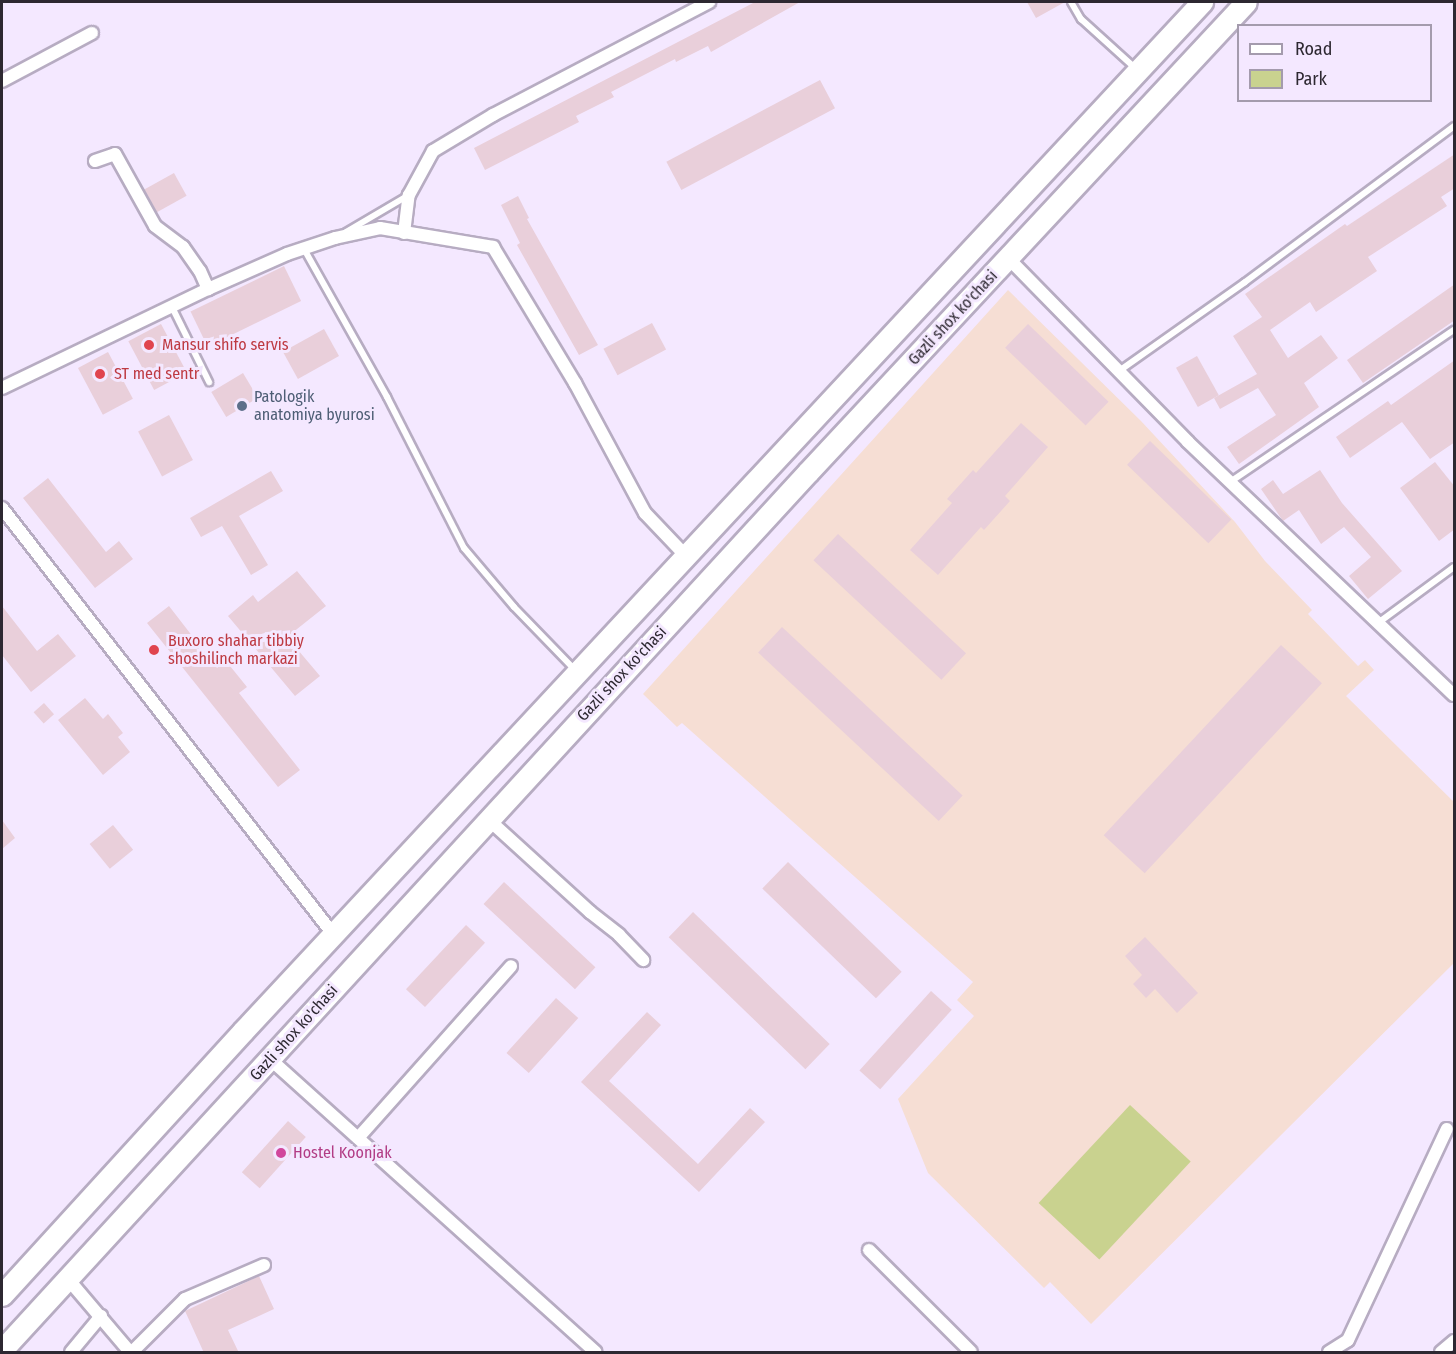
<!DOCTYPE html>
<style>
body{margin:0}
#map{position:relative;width:1456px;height:1354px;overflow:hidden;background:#f4e8ff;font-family:"Fira Sans Condensed",sans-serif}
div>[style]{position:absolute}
.education>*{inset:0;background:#f6ded4}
.green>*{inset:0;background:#c9d28f;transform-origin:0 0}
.building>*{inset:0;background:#e9cfda;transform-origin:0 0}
.roads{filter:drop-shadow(2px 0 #b7acc2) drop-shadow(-2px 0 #b7acc2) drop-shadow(0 2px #b7acc2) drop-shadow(0 -2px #b7acc2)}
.lane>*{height:6px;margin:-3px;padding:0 3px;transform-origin:3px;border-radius:3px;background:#fff}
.street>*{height:12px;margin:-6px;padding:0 6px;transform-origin:6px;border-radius:6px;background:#fff}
.highway>*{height:21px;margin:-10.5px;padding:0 10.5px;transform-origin:10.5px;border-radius:10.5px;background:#fff}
.dots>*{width:16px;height:16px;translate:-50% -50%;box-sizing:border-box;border:3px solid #f4e8ff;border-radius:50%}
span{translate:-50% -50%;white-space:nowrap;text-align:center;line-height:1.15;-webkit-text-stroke:6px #f4e8ff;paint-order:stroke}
.street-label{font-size:16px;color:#2d2831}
.health-label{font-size:16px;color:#be3a42}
.left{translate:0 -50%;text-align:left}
.service-label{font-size:16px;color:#4e5e75}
.hotel-label{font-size:16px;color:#b23c85}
.frame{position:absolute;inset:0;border:3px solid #2d2831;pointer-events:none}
.legend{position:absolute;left:1237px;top:24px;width:195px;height:78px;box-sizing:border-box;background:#f4e8ff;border:2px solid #a49bad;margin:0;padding:8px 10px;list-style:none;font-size:18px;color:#2d2831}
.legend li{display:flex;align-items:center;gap:12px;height:30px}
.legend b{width:30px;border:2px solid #a49bad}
</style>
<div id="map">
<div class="education">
<div style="clip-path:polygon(1008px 290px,1141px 421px,1235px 522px,1265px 561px,1312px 610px,1308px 614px,1358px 666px,1365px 660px,1374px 670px,1346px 696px,1454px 802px,1454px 963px,1091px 1324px,1050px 1282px,1044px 1288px,928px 1173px,898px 1099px,974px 1016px,957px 1000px,973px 982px,682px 723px,677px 727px,643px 694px)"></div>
</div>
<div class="green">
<div style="left:1130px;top:1105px;width:83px;height:134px;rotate:43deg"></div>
</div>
<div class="building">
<div style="clip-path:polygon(755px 2px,800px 2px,711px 52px,708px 46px,676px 62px,675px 59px,611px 92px,614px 97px,576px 116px,579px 122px,485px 170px,474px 148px)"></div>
<div style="clip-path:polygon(1027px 2px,1065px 2px,1036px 18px)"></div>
<div style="left:820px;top:80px;width:32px;height:174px;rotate:62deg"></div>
<div style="clip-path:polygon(1455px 154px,1455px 188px,1441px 197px,1447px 206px,1368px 257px,1377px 271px,1316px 312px,1310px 302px,1270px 330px,1288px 358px,1321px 335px,1338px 358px,1304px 383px,1319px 407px,1239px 464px,1227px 447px,1276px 415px,1258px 388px,1220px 409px,1214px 398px,1257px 374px,1233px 336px,1262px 317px,1245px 294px,1345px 224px,1347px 226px)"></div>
<div style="left:174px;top:173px;width:26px;height:34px;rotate:61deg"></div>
<div style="clip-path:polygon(518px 196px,529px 218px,527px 219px,598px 345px,579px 355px,517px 245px,520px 243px,501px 205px)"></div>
<div style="left:284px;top:266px;width:39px;height:104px;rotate:64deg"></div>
<div style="clip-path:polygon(1455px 284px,1455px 320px,1363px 383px,1347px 360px)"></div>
<div style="left:652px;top:323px;width:30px;height:55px;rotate:62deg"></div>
<div style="left:161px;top:324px;width:55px;height:37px;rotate:62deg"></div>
<div style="left:1028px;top:324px;width:112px;height:33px;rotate:44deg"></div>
<div style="left:324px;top:329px;width:31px;height:47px;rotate:61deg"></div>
<div style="left:108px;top:352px;width:53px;height:34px;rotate:62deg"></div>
<div style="left:1197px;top:356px;width:45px;height:24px;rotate:61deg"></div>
<div style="clip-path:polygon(1455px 360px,1455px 442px,1430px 459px,1402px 422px,1350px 458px,1336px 437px,1388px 401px,1391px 405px)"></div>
<div style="left:243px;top:373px;width:29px;height:37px;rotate:59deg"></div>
<div style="left:169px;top:415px;width:51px;height:35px;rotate:62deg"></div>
<div style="clip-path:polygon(1021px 423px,1048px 447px,1005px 496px,1010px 501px,984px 530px,981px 527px,938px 575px,910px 550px,952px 503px,947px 499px,973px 470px,976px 473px)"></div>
<div style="left:1150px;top:441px;width:113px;height:33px;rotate:44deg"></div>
<div style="clip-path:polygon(1435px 462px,1455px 487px,1455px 529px,1439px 541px,1400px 488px)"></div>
<div style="clip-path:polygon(1320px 470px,1342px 503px,1402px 571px,1368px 599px,1349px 576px,1371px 557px,1344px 527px,1321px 544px,1299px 510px,1283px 521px,1261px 489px,1273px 480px,1283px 494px)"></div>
<div style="clip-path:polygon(271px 471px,283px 491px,239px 516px,268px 565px,251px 575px,222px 526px,201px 537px,190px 518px)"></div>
<div style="clip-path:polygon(48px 478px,106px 552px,119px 541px,133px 559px,95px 588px,23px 498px)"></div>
<div style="left:838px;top:534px;width:175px;height:36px;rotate:43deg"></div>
<div style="clip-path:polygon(297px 571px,326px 606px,287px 637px,320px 676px,295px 696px,228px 616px,253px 595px,258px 602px)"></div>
<div style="clip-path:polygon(2px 606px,37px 651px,58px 634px,76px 656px,31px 692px,2px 655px)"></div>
<div style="clip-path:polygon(169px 606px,217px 668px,226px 661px,247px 687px,239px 693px,300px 770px,278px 787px,147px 623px)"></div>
<div style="left:782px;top:627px;width:247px;height:35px;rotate:43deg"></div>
<div style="left:1281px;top:645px;width:56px;height:260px;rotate:43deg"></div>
<div style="clip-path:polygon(85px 698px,103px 719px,108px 714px,123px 733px,118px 737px,130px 752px,103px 775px,58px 720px)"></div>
<div style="left:44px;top:703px;width:15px;height:14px;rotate:48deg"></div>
<div style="clip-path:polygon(2px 820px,15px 838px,2px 849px)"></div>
<div style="left:113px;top:825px;width:32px;height:30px;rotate:51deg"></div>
<div style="left:788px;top:862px;width:158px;height:37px;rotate:44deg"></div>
<div style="left:504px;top:882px;width:125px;height:30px;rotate:43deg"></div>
<div style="left:693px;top:912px;width:190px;height:35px;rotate:44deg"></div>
<div style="left:466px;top:925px;width:26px;height:88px;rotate:43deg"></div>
<div style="clip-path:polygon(1145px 937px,1198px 993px,1177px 1013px,1155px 989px,1146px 998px,1133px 984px,1142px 975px,1125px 956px)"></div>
<div style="left:931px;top:991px;width:28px;height:107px;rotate:42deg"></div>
<div style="left:556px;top:998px;width:30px;height:74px;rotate:42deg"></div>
<div style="clip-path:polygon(647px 1012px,661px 1025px,609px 1081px,698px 1164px,750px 1108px,765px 1122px,699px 1192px,581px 1082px)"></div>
<div style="left:288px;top:1121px;width:24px;height:69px;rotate:42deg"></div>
<div style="clip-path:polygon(259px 1276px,274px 1309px,228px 1330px,239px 1353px,204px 1353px,185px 1311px)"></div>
</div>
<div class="roads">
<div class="lane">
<div style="left:1071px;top:2px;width:20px;rotate:60deg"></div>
<div style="left:1081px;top:19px;width:73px;rotate:42.2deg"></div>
<div style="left:346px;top:232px;width:71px;rotate:-30.5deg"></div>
<div style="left:304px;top:249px;width:170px;rotate:60.7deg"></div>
<div style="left:387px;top:397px;width:169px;rotate:63deg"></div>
<div style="left:464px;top:548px;width:77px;rotate:49.7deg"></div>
<div style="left:514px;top:607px;width:86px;rotate:45.9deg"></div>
<div style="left:172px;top:307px;width:84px;rotate:63.7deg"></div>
<div style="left:1119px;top:371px;width:154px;rotate:-35.2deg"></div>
<div style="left:1245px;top:282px;width:261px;rotate:-36.7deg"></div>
<div style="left:1230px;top:482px;width:271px;rotate:-34.2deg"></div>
<div style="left:1378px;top:623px;width:94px;rotate:-36.4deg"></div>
</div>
<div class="street">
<div style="left:2px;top:81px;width:102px;rotate:-28.1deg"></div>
<div style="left:95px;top:161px;width:21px;rotate:-19deg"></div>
<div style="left:115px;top:154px;width:82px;rotate:60.9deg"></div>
<div style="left:155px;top:226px;width:35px;rotate:37deg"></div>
<div style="left:183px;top:247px;width:29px;rotate:55deg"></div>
<div style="left:200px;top:271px;width:20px;rotate:66deg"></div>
<div style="left:404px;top:233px;width:38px;rotate:-83deg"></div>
<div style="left:409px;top:195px;width:50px;rotate:-61.4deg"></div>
<div style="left:433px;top:151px;width:70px;rotate:-31deg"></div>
<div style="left:493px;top:115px;width:244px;rotate:-27.6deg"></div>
<div style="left:1009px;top:259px;width:256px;rotate:45.6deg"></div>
<div style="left:1188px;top:442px;width:367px;rotate:43.6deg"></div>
<div style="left:2px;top:388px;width:229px;rotate:-25.7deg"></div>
<div style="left:208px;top:289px;width:86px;rotate:-23.9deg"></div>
<div style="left:287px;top:254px;width:51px;rotate:-18.4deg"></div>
<div style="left:335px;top:238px;width:46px;rotate:-12.5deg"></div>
<div style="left:380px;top:228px;width:115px;rotate:9.5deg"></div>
<div style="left:493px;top:247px;width:159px;rotate:58.9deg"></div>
<div style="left:575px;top:383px;width:148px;rotate:61.7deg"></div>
<div style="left:645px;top:513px;width:58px;rotate:46.4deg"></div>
<div style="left:2px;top:508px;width:539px;rotate:52.15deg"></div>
<div style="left:489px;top:820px;width:137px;rotate:42.3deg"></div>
<div style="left:590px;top:912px;width:37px;rotate:38deg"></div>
<div style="left:619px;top:935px;width:35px;rotate:46deg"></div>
<div style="left:270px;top:1059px;width:438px;rotate:42deg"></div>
<div style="left:358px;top:1138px;width:230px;rotate:-48.3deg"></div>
<div style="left:869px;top:1250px;width:144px;rotate:45deg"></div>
<div style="left:68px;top:1279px;width:96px;rotate:49.7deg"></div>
<div style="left:71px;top:1352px;width:47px;rotate:-50.2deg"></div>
<div style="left:132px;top:1352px;width:75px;rotate:-45deg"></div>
<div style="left:185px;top:1299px;width:86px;rotate:-23.3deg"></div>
<div style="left:1329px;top:1352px;width:22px;rotate:-32deg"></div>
<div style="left:1348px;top:1340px;width:233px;rotate:-64.9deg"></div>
<div style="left:1441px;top:1352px;width:17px;rotate:-40deg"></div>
</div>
<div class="highway">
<div style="left:2px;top:1295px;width:357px;rotate:-47.6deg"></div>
<div style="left:243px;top:1031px;width:1407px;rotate:-47.02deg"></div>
<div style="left:2px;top:1350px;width:1192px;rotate:-47.45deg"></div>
<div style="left:808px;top:472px;width:642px;rotate:-47.02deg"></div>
</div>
</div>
<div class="dots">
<div style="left:149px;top:345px;background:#e0444e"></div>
<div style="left:100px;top:374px;background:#e0444e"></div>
<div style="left:242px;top:406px;background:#5c6f8a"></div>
<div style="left:154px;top:650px;background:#e0444e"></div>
<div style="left:281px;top:1153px;background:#d1479c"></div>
</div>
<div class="street-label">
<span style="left:953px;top:318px;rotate:-47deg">Gazli shox ko'chasi</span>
<span style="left:622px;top:674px;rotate:-47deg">Gazli shox ko'chasi</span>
<span style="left:294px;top:1033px;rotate:-48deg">Gazli shox ko'chasi</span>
</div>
<div class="health-label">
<span class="left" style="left:162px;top:345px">Mansur shifo servis</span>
<span class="left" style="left:114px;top:374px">ST med sentr</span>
<span class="left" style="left:168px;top:650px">Buxoro shahar tibbiy<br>shoshilinch markazi</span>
</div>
<div class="service-label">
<span class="left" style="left:254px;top:406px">Patologik<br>anatomiya byurosi</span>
</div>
<div class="hotel-label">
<span class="left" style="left:293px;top:1153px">Hostel Koonjak</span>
</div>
<div class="frame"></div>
<ul class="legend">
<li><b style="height:8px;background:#fff"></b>Road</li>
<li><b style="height:16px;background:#c9d28f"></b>Park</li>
</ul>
</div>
